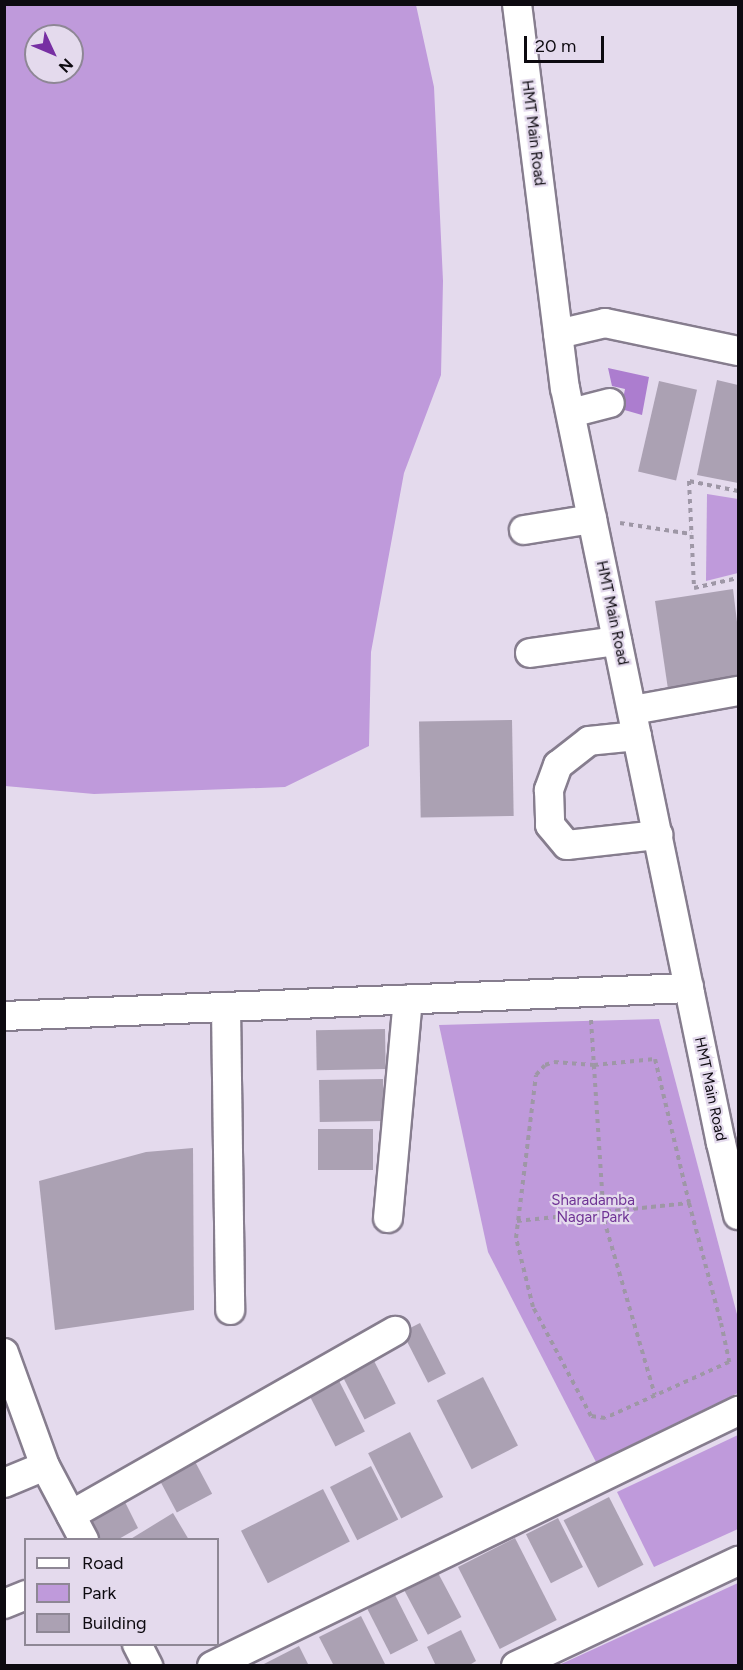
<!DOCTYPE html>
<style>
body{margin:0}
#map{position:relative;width:743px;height:1670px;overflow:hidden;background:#e4daed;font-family:Figtree,sans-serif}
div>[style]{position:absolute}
.green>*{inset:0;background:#bf9adb}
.water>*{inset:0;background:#ac7dcf}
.building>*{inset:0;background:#aba1b3;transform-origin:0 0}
.path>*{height:4px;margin-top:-2px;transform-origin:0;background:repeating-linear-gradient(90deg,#9e97a6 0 4.5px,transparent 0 9px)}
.roads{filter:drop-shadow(2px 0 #867d8e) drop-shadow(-2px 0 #867d8e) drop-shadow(0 2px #867d8e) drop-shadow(0 -2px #867d8e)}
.minor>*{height:28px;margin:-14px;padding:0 14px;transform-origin:14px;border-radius:14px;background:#fff}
span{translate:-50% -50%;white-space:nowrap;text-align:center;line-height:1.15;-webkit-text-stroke:4.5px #e4daed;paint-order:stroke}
.street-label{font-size:15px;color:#0d0a10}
.park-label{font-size:15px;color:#6f3395}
.frame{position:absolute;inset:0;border:6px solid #0d0a10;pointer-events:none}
.legend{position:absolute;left:24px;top:1538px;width:195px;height:108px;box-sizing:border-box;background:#e4daed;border:2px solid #8e8795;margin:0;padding:8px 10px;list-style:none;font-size:18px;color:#0d0a10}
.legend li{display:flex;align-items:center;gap:12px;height:30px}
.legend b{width:30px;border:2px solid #8e8795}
.north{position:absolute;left:24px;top:24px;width:60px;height:60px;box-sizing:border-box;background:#e4daed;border:2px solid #8e8795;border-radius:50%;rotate:134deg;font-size:16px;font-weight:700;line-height:24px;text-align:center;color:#0d0a10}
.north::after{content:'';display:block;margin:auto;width:21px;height:27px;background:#772fa3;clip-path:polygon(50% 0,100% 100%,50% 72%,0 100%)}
.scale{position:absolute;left:524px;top:36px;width:80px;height:27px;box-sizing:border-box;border:3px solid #0d0a10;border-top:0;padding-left:8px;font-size:18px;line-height:21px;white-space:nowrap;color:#0d0a10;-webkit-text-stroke:4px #e4daed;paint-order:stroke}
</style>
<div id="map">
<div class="green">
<div style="clip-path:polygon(evenodd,4px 5px,416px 5px,434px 87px,443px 281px,441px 375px,404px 473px,371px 652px,369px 746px,285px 787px,94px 794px,5px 786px,4px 5px,36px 36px,72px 36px,72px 72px,36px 72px,36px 36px)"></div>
<div style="clip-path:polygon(707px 494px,738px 499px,738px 573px,706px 581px)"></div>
<div style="clip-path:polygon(659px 1019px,738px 1318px,738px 1393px,596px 1462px,488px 1252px,439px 1025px)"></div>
<div style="clip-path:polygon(738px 1435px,738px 1529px,654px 1567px,617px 1492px)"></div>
<div style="clip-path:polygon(738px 1583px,738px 1665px,559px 1665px)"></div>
</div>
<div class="water">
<div style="clip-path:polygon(608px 368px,649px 377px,642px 415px,621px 409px,625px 389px,612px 386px)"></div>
</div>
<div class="building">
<div style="clip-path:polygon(717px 380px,738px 385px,738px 483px,697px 475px)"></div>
<div style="left:659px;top:381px;width:39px;height:93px;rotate:13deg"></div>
<div style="clip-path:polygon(733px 589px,738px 630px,738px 686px,669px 696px,655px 601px)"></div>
<div style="left:512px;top:720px;width:96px;height:93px;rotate:89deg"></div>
<div style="left:385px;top:1029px;width:40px;height:69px;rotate:89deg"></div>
<div style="left:383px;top:1079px;width:42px;height:64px;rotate:89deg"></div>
<div style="left:373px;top:1129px;width:41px;height:55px;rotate:90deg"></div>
<div style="clip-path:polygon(193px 1148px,194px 1310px,55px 1330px,39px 1181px,146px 1152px)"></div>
<div style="left:420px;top:1323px;width:57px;height:20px;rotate:63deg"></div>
<div style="left:369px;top:1351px;width:59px;height:35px;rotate:63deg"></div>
<div style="left:334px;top:1371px;width:68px;height:33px;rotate:63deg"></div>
<div style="left:483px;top:1377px;width:77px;height:52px;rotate:63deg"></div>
<div style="left:410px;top:1432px;width:73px;height:47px;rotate:63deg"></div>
<div style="left:191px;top:1454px;width:45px;height:40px;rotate:62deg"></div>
<div style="left:371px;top:1466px;width:60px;height:46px;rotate:63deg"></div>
<div style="left:323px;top:1489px;width:59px;height:92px;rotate:63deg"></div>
<div style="clip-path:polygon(120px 1492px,138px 1528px,117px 1540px,98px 1540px,83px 1511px)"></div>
<div style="left:609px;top:1497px;width:76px;height:51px;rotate:63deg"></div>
<div style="clip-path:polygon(173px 1513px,189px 1540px,129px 1540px)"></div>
<div style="left:558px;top:1518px;width:55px;height:36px;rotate:63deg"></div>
<div style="left:515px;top:1538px;width:92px;height:64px;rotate:63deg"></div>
<div style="left:437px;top:1571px;width:52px;height:38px;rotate:62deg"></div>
<div style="left:395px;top:1595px;width:51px;height:31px;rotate:63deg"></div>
<div style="clip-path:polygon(361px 1616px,386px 1666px,334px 1666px,319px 1637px)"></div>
<div style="clip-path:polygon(461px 1630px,476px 1661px,468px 1666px,436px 1666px,427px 1647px)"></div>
<div style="clip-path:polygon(299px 1646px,309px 1666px,260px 1666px)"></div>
</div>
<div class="path">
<div style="left:738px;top:491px;width:50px;rotate:-168.5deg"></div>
<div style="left:689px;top:481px;width:107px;rotate:87.3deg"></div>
<div style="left:694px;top:588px;width:45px;rotate:-12.8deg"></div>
<div style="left:620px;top:523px;width:72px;rotate:8.8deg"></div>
<div style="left:591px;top:1020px;width:200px;rotate:86.3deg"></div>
<div style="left:604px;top:1220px;width:182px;rotate:73.8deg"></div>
<div style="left:655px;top:1059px;width:148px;rotate:76.7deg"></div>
<div style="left:689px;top:1203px;width:124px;rotate:75.1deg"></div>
<div style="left:721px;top:1323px;width:40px;rotate:78deg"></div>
<div style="left:729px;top:1362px;width:136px;rotate:155.7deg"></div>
<div style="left:605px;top:1418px;width:14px;rotate:-172deg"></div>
<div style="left:591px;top:1416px;width:123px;rotate:-118deg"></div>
<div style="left:533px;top:1307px;width:71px;rotate:-103.8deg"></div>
<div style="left:516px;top:1238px;width:164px;rotate:-83deg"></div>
<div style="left:536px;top:1075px;width:13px;rotate:-48deg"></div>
<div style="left:545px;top:1065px;width:9px;rotate:-18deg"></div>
<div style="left:554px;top:1062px;width:40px;rotate:4.3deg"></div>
<div style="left:594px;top:1065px;width:61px;rotate:-5.6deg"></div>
<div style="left:517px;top:1221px;width:173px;rotate:-6deg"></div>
</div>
<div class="roads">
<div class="minor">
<div style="left:517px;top:4px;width:387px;rotate:82.9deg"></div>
<div style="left:565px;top:388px;width:771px;rotate:78.33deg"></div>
<div style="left:721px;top:1143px;width:74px;rotate:76.7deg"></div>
<div style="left:558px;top:334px;width:48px;rotate:-13.2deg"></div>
<div style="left:605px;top:323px;width:136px;rotate:11.9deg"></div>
<div style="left:571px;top:413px;width:40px;rotate:-14.4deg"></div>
<div style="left:524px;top:530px;width:69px;rotate:-9.2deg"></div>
<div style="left:530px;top:653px;width:88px;rotate:-7.9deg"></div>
<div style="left:633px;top:710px;width:107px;rotate:-10.3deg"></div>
<div style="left:637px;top:736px;width:48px;rotate:174.1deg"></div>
<div style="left:589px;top:741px;width:39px;rotate:142deg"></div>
<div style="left:558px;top:765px;width:27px;rotate:110deg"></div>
<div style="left:549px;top:790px;width:35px;rotate:88deg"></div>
<div style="left:550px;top:825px;width:26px;rotate:50deg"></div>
<div style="left:567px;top:845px;width:92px;rotate:-6.3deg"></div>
<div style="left:226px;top:1007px;width:303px;rotate:89.2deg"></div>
<div style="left:4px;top:1016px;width:686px;rotate:-2.34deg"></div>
<div style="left:388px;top:1218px;width:219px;rotate:-84.8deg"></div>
<div style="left:4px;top:1353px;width:120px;rotate:70.1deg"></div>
<div style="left:45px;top:1466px;width:84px;rotate:62.2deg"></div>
<div style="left:4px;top:1483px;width:44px;rotate:-22.5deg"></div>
<div style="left:71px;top:1515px;width:373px;rotate:-29.6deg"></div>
<div style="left:4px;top:1604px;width:24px;rotate:-22deg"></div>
<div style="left:137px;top:1644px;width:25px;rotate:63deg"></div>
<div style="left:212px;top:1666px;width:585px;rotate:-25.86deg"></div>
<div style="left:516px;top:1666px;width:246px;rotate:-25.3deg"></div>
</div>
</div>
<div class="street-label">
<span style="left:533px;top:133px;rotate:83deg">HMT Main Road</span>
<span style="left:612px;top:613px;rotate:78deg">HMT Main Road</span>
<span style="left:710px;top:1089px;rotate:78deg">HMT Main Road</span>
</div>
<div class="park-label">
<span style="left:593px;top:1209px">Sharadamba<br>Nagar Park</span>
</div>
<div class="frame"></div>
<ul class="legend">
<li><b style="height:8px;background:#fff"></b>Road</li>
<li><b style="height:16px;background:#bf9adb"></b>Park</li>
<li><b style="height:16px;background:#aba1b3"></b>Building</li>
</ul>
<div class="north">N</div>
<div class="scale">20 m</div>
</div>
